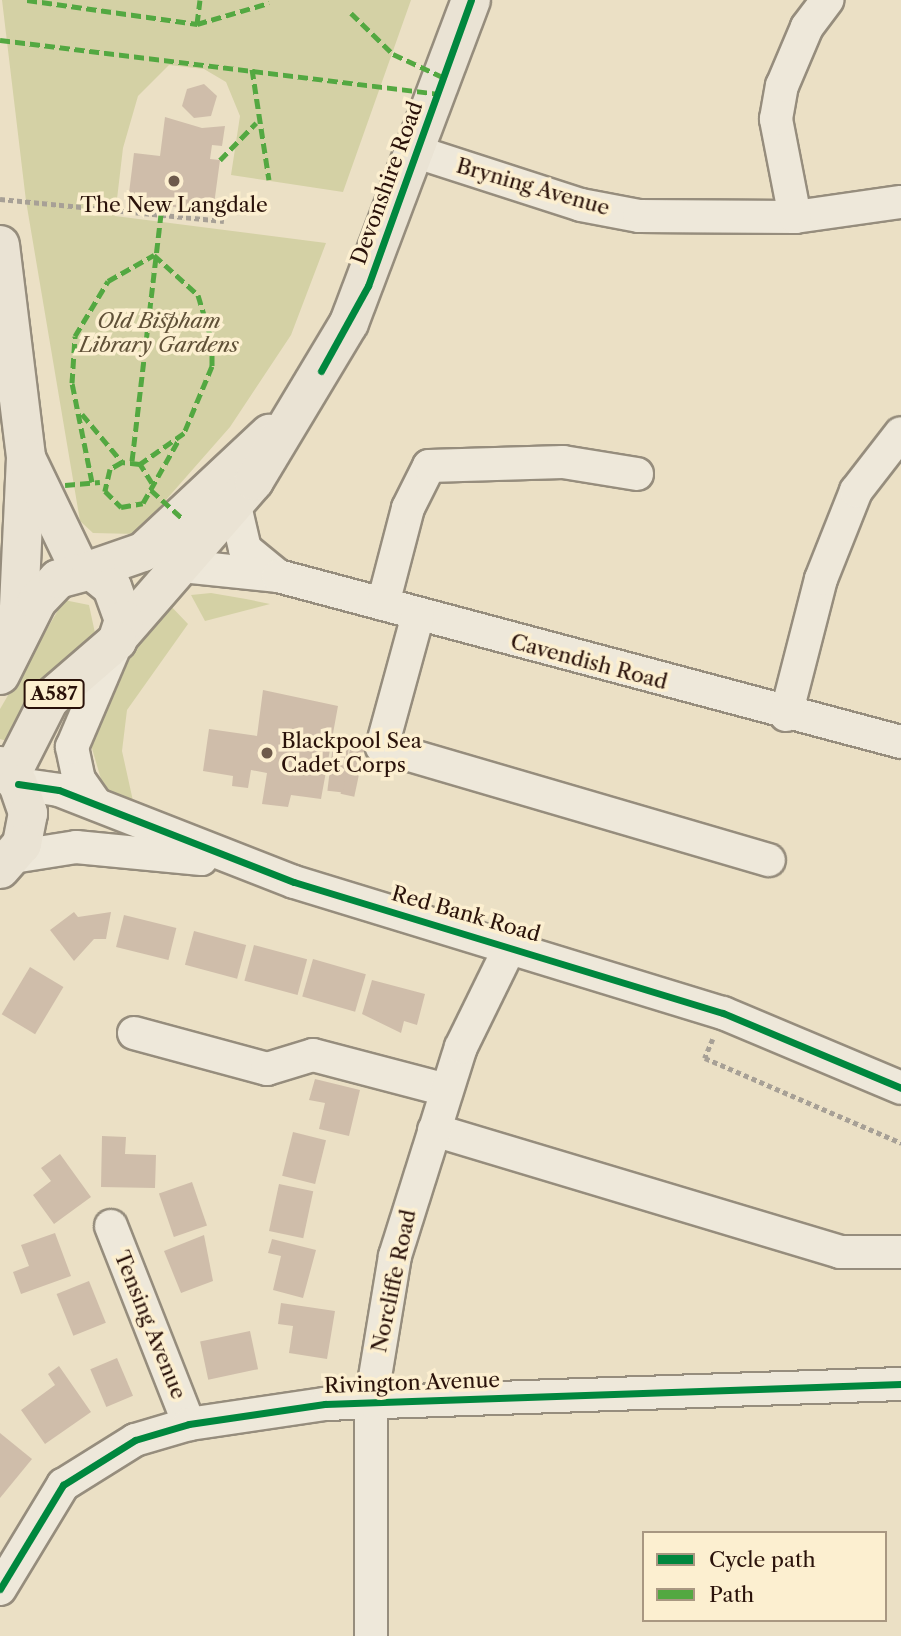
<!DOCTYPE html>
<style>
body{margin:0}
#map{position:relative;width:901px;height:1636px;overflow:hidden;background:#ebe0c5;font-family:"Libre Caslon Text",serif}
div>[style]{position:absolute}
.green>*{inset:0;background:#d4d1a5}
.building>*{inset:0;background:#cfbdaa;transform-origin:0 0}
.path>*{height:4.5px;margin-top:-2.25px;transform-origin:0;background:repeating-linear-gradient(90deg,#a7a096 0 5px,transparent 0 8.5px)}
.roads{filter:drop-shadow(2px 0 #968d7d) drop-shadow(-2px 0 #968d7d) drop-shadow(0 2px #968d7d) drop-shadow(0 -2px #968d7d)}
.minor>*{height:32px;margin:-16px;padding:0 16px;transform-origin:16px;border-radius:16px;background:#eee8da}
.major>*{height:38px;margin:-19px;padding:0 19px;transform-origin:19px;border-radius:19px;background:#eae3d4}
.quiet>*{height:5px;margin-top:-2.5px;transform-origin:0;background:repeating-linear-gradient(90deg,#53a841 0 10px,transparent 0 15px)}
.cycleway>*{height:7px;margin:-3.5px;padding:0 3.5px;transform-origin:3.5px;border-radius:3.5px;background:#00873e}
.dots>*{width:19px;height:19px;translate:-50% -50%;box-sizing:border-box;border:4px solid #fcefd0;border-radius:50%}
span{translate:-50% -50%;white-space:nowrap;text-align:center;line-height:1.15;-webkit-text-stroke:7px #fcefd0;paint-order:stroke}
.shield-label span{padding:2px 5px;background:#fcefd0;border:2px solid;border-radius:5px;-webkit-text-stroke-width:0}
.shield-label{font-size:19px;color:#2a120a;font-weight:700}
.street-label{font-size:21px;color:#2a120a}
.poi-label{font-size:21px;color:#2a120a}
.left{translate:0 -50%;text-align:left}
.park-label{font-size:21px;color:#5f5037;font-style:italic}
.legend{position:absolute;left:642px;top:1531px;width:245px;height:91px;box-sizing:border-box;background:#fcefd0;border:2px solid #a89781;margin:0;padding:9px 12px;list-style:none;font-size:21px;color:#2a120a}
.legend li{display:flex;align-items:center;gap:14px;height:35px}
.legend b{width:35px;border:2px solid #a89781}
</style>
<div id="map">
<div class="green">
<div style="clip-path:polygon(2px 0,411px 0,343px 192px,231px 175px,240px 116px,226px 82px,204px 69px,169px 65px,138px 96px,123px 148px,115px 216px,326px 243px,291px 335px,230px 427px,136px 534px,93px 533px,80px 521px,26px 201px)"></div>
<div style="clip-path:polygon(211px 593px,246px 599px,270px 604px,205px 621px,191px 595px)"></div>
<div style="clip-path:polygon(64px 600px,89px 605px,95px 633px,7px 741px,0 739px,0 709px)"></div>
<div style="clip-path:polygon(166px 601px,188px 624px,127px 710px,122px 751px,135px 810px,103px 786px,86px 728px,139px 633px)"></div>
</div>
<div class="building">
<div style="clip-path:polygon(204px 84px,217px 96px,211px 116px,194px 118px,182px 106px,187px 89px)"></div>
<div style="clip-path:polygon(165px 117px,202px 128px,225px 126px,222px 146px,212px 145px,210px 159px,220px 160px,213px 212px,128px 201px,134px 153px,160px 156px)"></div>
<div style="clip-path:polygon(263px 690px,338px 706px,321px 799px,291px 795px,288px 807px,262px 804px,267px 773px,251px 770px,248px 788px,232px 786px,233px 776px,203px 771px,209px 729px,257px 736px)"></div>
<div style="left:352px;top:740px;width:14px;height:55px;rotate:12deg"></div>
<div style="left:333px;top:745px;width:16px;height:46px;rotate:7deg"></div>
<div style="clip-path:polygon(74px 912px,78px 917px,111px 912px,106px 939px,94px 939px,74px 961px,50px 930px)"></div>
<div style="left:124px;top:915px;width:54px;height:33px;rotate:14deg"></div>
<div style="left:194px;top:931px;width:54px;height:35px;rotate:15deg"></div>
<div style="left:254px;top:945px;width:55px;height:37px;rotate:15deg"></div>
<div style="left:313px;top:959px;width:55px;height:39px;rotate:16deg"></div>
<div style="left:30px;top:967px;width:39px;height:55px;rotate:31deg"></div>
<div style="clip-path:polygon(372px 980px,425px 994px,417px 1025px,404px 1021px,401px 1033px,362px 1014px)"></div>
<div style="clip-path:polygon(315px 1079px,360px 1090px,349px 1136px,319px 1129px,325px 1103px,309px 1100px)"></div>
<div style="left:293px;top:1132px;width:34px;height:45px;rotate:14deg"></div>
<div style="clip-path:polygon(102px 1136px,126px 1137px,125px 1154px,156px 1155px,155px 1188px,101px 1187px)"></div>
<div style="clip-path:polygon(60px 1154px,91px 1197px,54px 1224px,33px 1195px,51px 1181px,41px 1168px)"></div>
<div style="left:192px;top:1182px;width:46px;height:35px;rotate:71deg"></div>
<div style="left:279px;top:1184px;width:35px;height:48px;rotate:12deg"></div>
<div style="clip-path:polygon(55px 1233px,71px 1276px,21px 1294px,13px 1272px,29px 1266px,21px 1245px)"></div>
<div style="clip-path:polygon(204px 1235px,213px 1281px,181px 1293px,164px 1251px)"></div>
<div style="clip-path:polygon(272px 1239px,316px 1250px,303px 1298px,273px 1290px,281px 1256px,268px 1253px)"></div>
<div style="left:89px;top:1281px;width:45px;height:35px;rotate:68deg"></div>
<div style="clip-path:polygon(281px 1303px,335px 1311px,327px 1359px,289px 1353px,293px 1326px,278px 1324px)"></div>
<div style="left:250px;top:1331px;width:39px;height:51px;rotate:78deg"></div>
<div style="left:117px;top:1358px;width:41px;height:29px;rotate:67deg"></div>
<div style="clip-path:polygon(59px 1366px,91px 1412px,45px 1444px,21px 1410px,55px 1385px,48px 1374px)"></div>
<div style="clip-path:polygon(0 1433px,32px 1459px,0 1498px)"></div>
</div>
<div class="path">
<div style="left:0;top:199px;width:225px;rotate:5.6deg"></div>
<div style="left:713px;top:1039px;width:21px;rotate:113deg"></div>
<div style="left:705px;top:1058px;width:214px;rotate:23.4deg"></div>
</div>
<div class="roads">
<div class="minor">
<div style="left:417px;top:152px;width:172px;rotate:17.9deg"></div>
<div style="left:581px;top:205px;width:59px;rotate:10.7deg"></div>
<div style="left:639px;top:216px;width:156px;rotate:0.4deg"></div>
<div style="left:795px;top:217px;width:107px;rotate:-8.1deg"></div>
<div style="left:795px;top:217px;width:100px;rotate:-101deg"></div>
<div style="left:776px;top:119px;width:34px;rotate:-80deg"></div>
<div style="left:782px;top:86px;width:64px;rotate:-67deg"></div>
<div style="left:807px;top:27px;width:34px;rotate:-53deg"></div>
<div style="left:235px;top:506px;width:44px;rotate:76.9deg"></div>
<div style="left:245px;top:549px;width:43px;rotate:39.3deg"></div>
<div style="left:182px;top:566px;width:97px;rotate:5.9deg"></div>
<div style="left:278px;top:576px;width:645px;rotate:14.92deg"></div>
<div style="left:383px;top:604px;width:99px;rotate:-75.4deg"></div>
<div style="left:408px;top:508px;width:47px;rotate:-63.4deg"></div>
<div style="left:429px;top:466px;width:134px;rotate:-1.7deg"></div>
<div style="left:563px;top:462px;width:75px;rotate:9.2deg"></div>
<div style="left:418px;top:615px;width:137px;rotate:105.3deg"></div>
<div style="left:382px;top:747px;width:403px;rotate:16.3deg"></div>
<div style="left:786px;top:715px;width:140px;rotate:-75.6deg"></div>
<div style="left:821px;top:579px;width:95px;rotate:-68.3deg"></div>
<div style="left:856px;top:491px;width:73px;rotate:-52.2deg"></div>
<div style="left:18px;top:784px;width:41px;rotate:8.3deg"></div>
<div style="left:59px;top:790px;width:252px;rotate:21.4deg"></div>
<div style="left:294px;top:882px;width:449px;rotate:17deg"></div>
<div style="left:723px;top:1013px;width:193px;rotate:22.8deg"></div>
<div style="left:96px;top:804px;width:29px;rotate:-125deg"></div>
<div style="left:79px;top:780px;width:34px;rotate:-102deg"></div>
<div style="left:72px;top:747px;width:110px;rotate:-66.9deg"></div>
<div style="left:13px;top:857px;width:64px;rotate:-9deg"></div>
<div style="left:76px;top:847px;width:126px;rotate:5.5deg"></div>
<div style="left:134px;top:1033px;width:138px;rotate:15.1deg"></div>
<div style="left:267px;top:1069px;width:48px;rotate:-16.9deg"></div>
<div style="left:313px;top:1055px;width:138px;rotate:14.7deg"></div>
<div style="left:434px;top:1130px;width:424px;rotate:16.7deg"></div>
<div style="left:840px;top:1252px;width:61px"></div>
<div style="left:111px;top:1226px;width:213px;rotate:68.5deg"></div>
<div style="left:0;top:1589px;width:122px;rotate:-58.8deg"></div>
<div style="left:63px;top:1485px;width:85px;rotate:-32deg"></div>
<div style="left:135px;top:1440px;width:56px;rotate:-16.5deg"></div>
<div style="left:189px;top:1424px;width:137px;rotate:-8.4deg"></div>
<div style="left:325px;top:1404px;width:576px;rotate:-1.99deg"></div>
<div style="left:371px;top:1636px;width:235px;rotate:-90deg"></div>
<div style="left:371px;top:1401px;width:147px;rotate:-80.6deg"></div>
<div style="left:395px;top:1256px;width:219px;rotate:-72.5deg"></div>
<div style="left:461px;top:1047px;width:114px;rotate:-63.9deg"></div>
</div>
<div class="major">
<div style="left:0;top:245px;width:215px;rotate:83deg"></div>
<div style="left:26px;top:458px;width:171px;rotate:92.7deg"></div>
<div style="left:26px;top:458px;width:124px;rotate:64.3deg"></div>
<div style="left:91px;top:570px;width:55px;rotate:-19.1deg"></div>
<div style="left:143px;top:552px;width:173px;rotate:-43.1deg"></div>
<div style="left:121px;top:634px;width:203px;rotate:-49deg"></div>
<div style="left:254px;top:481px;width:184px;rotate:-59deg"></div>
<div style="left:349px;top:323px;width:345px;rotate:-69.3deg"></div>
<div style="left:0;top:675px;width:83px;rotate:-63.4deg"></div>
<div style="left:37px;top:601px;width:30px;rotate:-46deg"></div>
<div style="left:58px;top:579px;width:34px;rotate:-15deg"></div>
<div style="left:91px;top:570px;width:27px;rotate:39deg"></div>
<div style="left:112px;top:587px;width:35px;rotate:70deg"></div>
<div style="left:124px;top:620px;width:22px;rotate:108deg"></div>
<div style="left:117px;top:641px;width:90px;rotate:139.1deg"></div>
<div style="left:49px;top:700px;width:84px;rotate:116.9deg"></div>
<div style="left:0;top:766px;width:25px;rotate:45deg"></div>
<div style="left:18px;top:784px;width:31px;rotate:71deg"></div>
<div style="left:28px;top:813px;width:32px;rotate:101deg"></div>
<div style="left:22px;top:844px;width:33px;rotate:131deg"></div>
</div>
</div>
<div class="quiet">
<div style="left:27px;top:0;width:172px;rotate:8deg"></div>
<div style="left:197px;top:24px;width:75px;rotate:-16.3deg"></div>
<div style="left:351px;top:13px;width:59px;rotate:44.3deg"></div>
<div style="left:393px;top:54px;width:57px;rotate:24.8deg"></div>
<div style="left:197px;top:24px;width:24px;rotate:-83deg"></div>
<div style="left:0;top:40px;width:442px;rotate:7deg"></div>
<div style="left:252px;top:69px;width:112px;rotate:81.3deg"></div>
<div style="left:220px;top:160px;width:52px;rotate:-45.8deg"></div>
<div style="left:82px;top:414px;width:62px;rotate:50.2deg"></div>
<div style="left:132px;top:461px;width:248px;rotate:-83.3deg"></div>
<div style="left:92px;top:482px;width:101px;rotate:-101.4deg"></div>
<div style="left:72px;top:383px;width:47px;rotate:-86.3deg"></div>
<div style="left:75px;top:336px;width:64px;rotate:-59deg"></div>
<div style="left:108px;top:281px;width:53px;rotate:-29.5deg"></div>
<div style="left:154px;top:255px;width:59px;rotate:42.3deg"></div>
<div style="left:198px;top:295px;width:48px;rotate:73.1deg"></div>
<div style="left:212px;top:341px;width:25px;rotate:90deg"></div>
<div style="left:212px;top:366px;width:73px;rotate:112.7deg"></div>
<div style="left:184px;top:433px;width:54px;rotate:144.8deg"></div>
<div style="left:152px;top:483px;width:22px;rotate:-122deg"></div>
<div style="left:140px;top:464px;width:18px;rotate:-174deg"></div>
<div style="left:122px;top:462px;width:14px;rotate:150deg"></div>
<div style="left:110px;top:469px;width:23px;rotate:103deg"></div>
<div style="left:105px;top:491px;width:23px;rotate:45deg"></div>
<div style="left:121px;top:507px;width:22px;rotate:-10deg"></div>
<div style="left:143px;top:503px;width:73px;rotate:-60.6deg"></div>
<div style="left:65px;top:485px;width:35px;rotate:-5deg"></div>
<div style="left:151px;top:490px;width:43px;rotate:42.2deg"></div>
</div>
<div class="cycleway">
<div style="left:321px;top:371px;width:97px;rotate:-61.1deg"></div>
<div style="left:368px;top:286px;width:304px;rotate:-70.2deg"></div>
<div style="left:18px;top:784px;width:41px;rotate:8.3deg"></div>
<div style="left:59px;top:790px;width:252px;rotate:21.4deg"></div>
<div style="left:294px;top:882px;width:449px;rotate:17deg"></div>
<div style="left:723px;top:1013px;width:193px;rotate:22.8deg"></div>
<div style="left:0;top:1589px;width:122px;rotate:-58.8deg"></div>
<div style="left:63px;top:1485px;width:85px;rotate:-32deg"></div>
<div style="left:135px;top:1440px;width:56px;rotate:-16.5deg"></div>
<div style="left:189px;top:1424px;width:137px;rotate:-8.4deg"></div>
<div style="left:325px;top:1404px;width:576px;rotate:-1.99deg"></div>
</div>
<div class="dots">
<div style="left:174px;top:181px;background:#6e5a4b"></div>
<div style="left:267px;top:753px;background:#6e5a4b"></div>
</div>
<div class="shield-label">
<span style="left:54px;top:694px">A587</span>
</div>
<div class="street-label">
<span style="left:387px;top:183px;rotate:-70deg">Devonshire Road</span>
<span style="left:533px;top:187px;rotate:16deg">Bryning Avenue</span>
<span style="left:589px;top:662px;rotate:15deg">Cavendish Road</span>
<span style="left:466px;top:914px;rotate:16deg">Red Bank Road</span>
<span style="left:394px;top:1281px;rotate:-78deg">Norcliffe Road</span>
<span style="left:150px;top:1325px;rotate:68deg">Tensing Avenue</span>
<span style="left:412px;top:1383px;rotate:-2deg">Rivington Avenue</span>
</div>
<div class="poi-label">
<span style="left:174px;top:205px">The New Langdale</span>
<span class="left" style="left:281px;top:753px">Blackpool Sea<br>Cadet Corps</span>
</div>
<div class="park-label">
<span style="left:159px;top:333px">Old Bispham<br>Library Gardens</span>
</div>
<ul class="legend">
<li><b style="height:9px;background:#00873e"></b>Cycle path</li>
<li><b style="height:9px;background:#53a841"></b>Path</li>
</ul>
</div>
